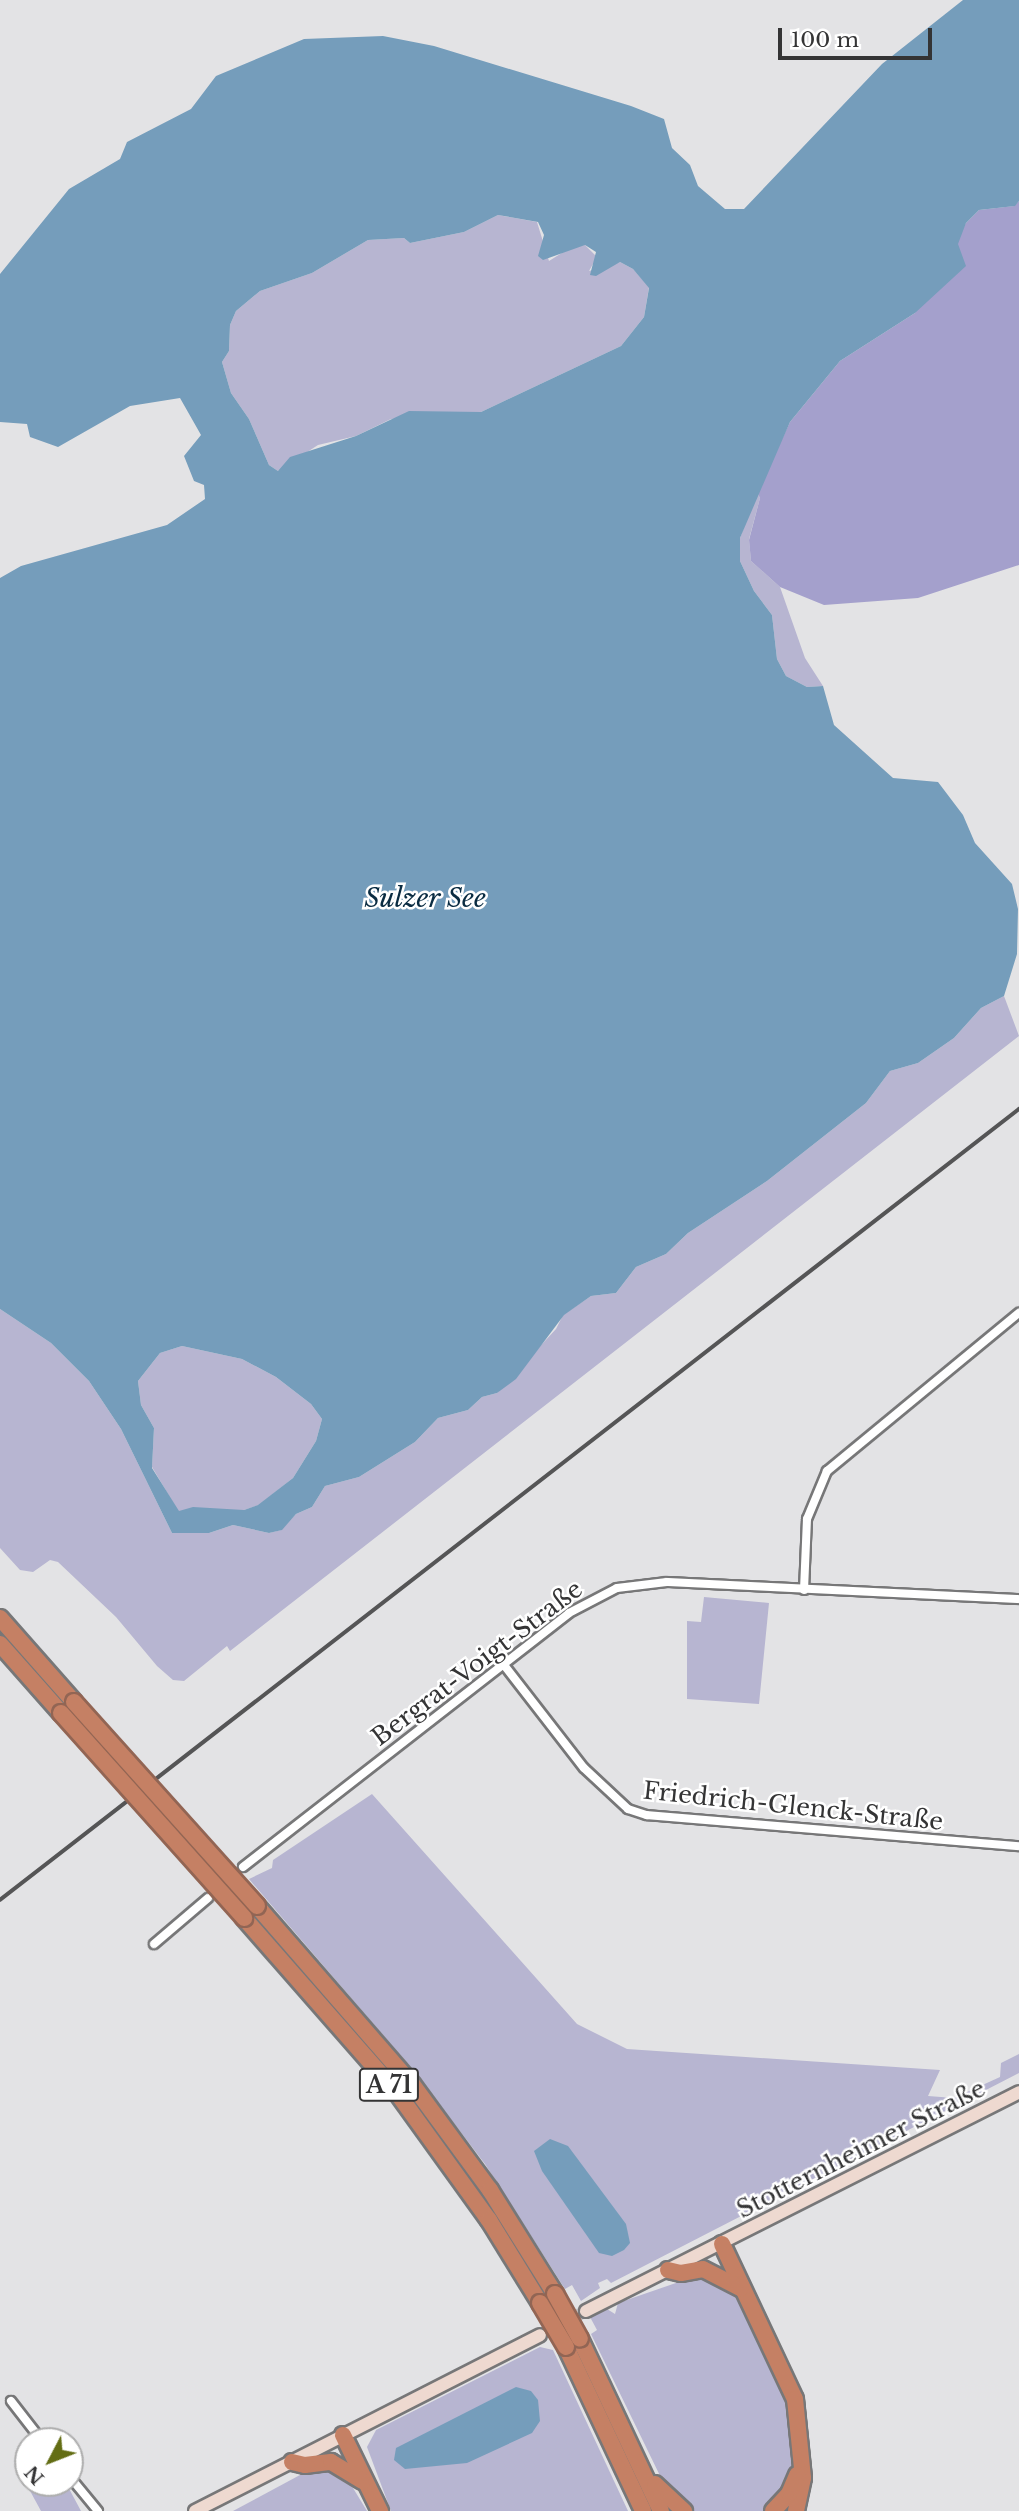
<!DOCTYPE html>
<meta charset="utf-8">
<style>
body{margin:0}
#map{position:relative;width:1019px;height:2511px;overflow:hidden;background:#e3e3e5;font-family:"Libre Baskerville",serif}
div>[style]{position:absolute}
.green>*{inset:0;background:#b7b5d1}
.forest>*{inset:0;background:#a4a0cc}
.water>*{inset:0;background:#759dbb}
.secondary-tunnel>*{height:12px;margin-top:-6px;transform-origin:0;background:repeating-linear-gradient(90deg,#c0c0c2 0 12px,transparent 0 18px)}
.roads{filter:drop-shadow(2px 0 #777778) drop-shadow(-2px 0 #777778) drop-shadow(0 2px #777778) drop-shadow(0 -2px #777778)}
.street>*{height:8px;margin:-4px;padding:0 4px;transform-origin:4px;border-radius:4px;background:#fff}
.secondary>*{height:12px;margin:-6px;padding:0 6px;transform-origin:6px;border-radius:6px;background:#eed9d0}
.highway>*{height:16px;margin:-8px;padding:0 8px;transform-origin:8px;border-radius:8px;background:#c58064}
.rail>*{height:3.5px;margin:-1.75px;padding:0 1.75px;transform-origin:1.75px;border-radius:1.75px;background:#555556}
.bridges{filter:drop-shadow(2px 0 #926554) drop-shadow(-2px 0 #926554) drop-shadow(0 2px #926554) drop-shadow(0 -2px #926554)}
.highway-bridge>*{height:16px;margin:-8px;padding:0 8px;transform-origin:8px;border-radius:8px;background:#c58064}
span{translate:-50% -50%;white-space:nowrap;text-align:center;line-height:1.15;-webkit-text-stroke:5px #fff;paint-order:stroke}
.shield-label span{padding:2px 5px;background:#fff;border:2px solid;border-radius:5px;-webkit-text-stroke-width:0}
.shield-label{font-size:23px;color:#343435;font-weight:700}
.street-label{font-size:24px;color:#343435}
.water-label{font-size:26px;color:#0a2c42;font-style:italic}
.north{position:absolute;left:14px;top:2427px;width:70px;height:70px;box-sizing:border-box;background:#fff;border:2px solid #aeaeae;border-radius:50%;rotate:228deg;font-size:19px;font-weight:700;line-height:28px;text-align:center;color:#343435}
.north::after{content:'';display:block;margin:auto;width:24px;height:32px;background:#636d14;clip-path:polygon(50% 0,100% 100%,50% 72%,0 100%)}
.scale{position:absolute;left:778px;top:28px;width:154px;height:32px;box-sizing:border-box;border:4px solid #343435;border-top:0;padding-left:9px;font-size:21px;line-height:24px;white-space:nowrap;color:#343435;-webkit-text-stroke:5px #fff;paint-order:stroke}
</style>
<div id="map">
<div class="green">
<div style="clip-path:polygon(498px 215px,537px 222px,549px 261px,573px 246px,585px 245px,597px 257px,589px 271px,620px 262px,633px 269px,649px 287px,644px 317px,621px 346px,481px 412px,391px 419px,356px 436px,318px 445px,278px 471px,269px 465px,249px 419px,231px 393px,222px 362px,229px 351px,230px 325px,236px 311px,260px 291px,312px 273px,368px 240px,404px 238px,410px 243px,464px 232px)"></div>
<div style="clip-path:polygon(757px 492px,760px 498px,749px 539px,751px 561px,780px 587px,805px 658px,823px 686px,807px 687px,786px 676px,777px 659px,772px 615px,754px 591px,740px 561px,740px 538px)"></div>
<div style="clip-path:polygon(1004px 996px,1019px 1036px,230px 1651px,227px 1646px,184px 1681px,173px 1680px,157px 1666px,116px 1617px,58px 1562px,50px 1560px,33px 1572px,20px 1570px,0 1548px,0 1309px,51px 1343px,89px 1381px,121px 1429px,172px 1533px,209px 1533px,233px 1525px,269px 1533px,281px 1530px,296px 1514px,312px 1507px,325px 1486px,359px 1477px,415px 1442px,438px 1418px,468px 1410px,482px 1397px,497px 1393px,556px 1329px,563px 1315px,591px 1296px,616px 1293px,636px 1267px,666px 1254px,688px 1233px,767px 1181px,866px 1103px,890px 1071px,918px 1063px,954px 1038px,981px 1008px)"></div>
<div style="clip-path:polygon(182px 1346px,242px 1359px,276px 1377px,311px 1404px,322px 1419px,316px 1441px,293px 1478px,259px 1505px,244px 1510px,178px 1511px,152px 1467px,154px 1428px,141px 1405px,138px 1381px,160px 1353px)"></div>
<div style="clip-path:polygon(704px 1597px,769px 1603px,759px 1704px,687px 1699px,687px 1621px,701px 1622px)"></div>
<div style="clip-path:polygon(372px 1794px,577px 2024px,627px 2049px,940px 2070px,928px 2096px,954px 2098px,1000px 2077px,1001px 2063px,1019px 2054px,1019px 2073px,611px 2283px,607px 2279px,598px 2283px,600px 2288px,581px 2301px,572px 2285px,565px 2289px,485px 2164px,418px 2076px,249px 1879px,272px 1868px,273px 1860px)"></div>
<div style="clip-path:polygon(699px 2275px,730px 2288px,760px 2336px,789px 2400px,796px 2462px,791px 2479px,766px 2511px,691px 2511px,664px 2484px,591px 2334px,597px 2330px,590px 2317px,607px 2309px,615px 2314px,618px 2303px)"></div>
<div style="clip-path:polygon(540px 2347px,553px 2350px,628px 2511px,391px 2511px,367px 2447px,376px 2430px)"></div>
<div style="clip-path:polygon(28px 2463px,28px 2483px,66px 2483px,81px 2511px,41px 2511px,23px 2478px)"></div>
<div style="clip-path:polygon(313px 2468px,333px 2469px,350px 2483px,367px 2511px,233px 2511px)"></div>
</div>
<div class="forest">
<div style="clip-path:polygon(1019px 201px,1019px 565px,918px 598px,824px 605px,780px 587px,751px 561px,749px 540px,760px 498px,757px 492px,790px 422px,840px 361px,915px 313px,966px 223px,979px 210px,1014px 206px)"></div>
</div>
<div class="water">
<div style="clip-path:polygon(evenodd,963px 0,1019px 0,1019px 201px,1015px 206px,979px 210px,966px 223px,958px 244px,966px 266px,915px 313px,840px 361px,790px 422px,740px 538px,740px 561px,754px 591px,772px 615px,777px 659px,786px 676px,807px 687px,823px 686px,834px 725px,893px 778px,938px 782px,963px 815px,975px 843px,1012px 884px,1018px 909px,1017px 954px,1004px 996px,981px 1008px,954px 1038px,918px 1063px,890px 1071px,866px 1103px,767px 1181px,688px 1233px,666px 1254px,636px 1267px,616px 1293px,591px 1296px,564px 1315px,516px 1379px,497px 1393px,482px 1397px,468px 1410px,438px 1418px,415px 1442px,359px 1477px,325px 1486px,312px 1507px,296px 1514px,282px 1530px,269px 1533px,233px 1525px,209px 1533px,172px 1533px,121px 1429px,89px 1381px,51px 1343px,0 1309px,0 578px,21px 566px,167px 525px,205px 499px,204px 485px,194px 481px,184px 456px,201px 435px,180px 398px,130px 406px,58px 447px,30px 437px,27px 424px,0 422px,0 274px,69px 189px,120px 159px,127px 142px,191px 109px,216px 76px,304px 39px,383px 36px,434px 46px,631px 106px,664px 119px,672px 148px,690px 165px,698px 186px,725px 209px,744px 209px,882px 64px,963px 0,498px 215px,538px 222px,544px 235px,538px 256px,543px 260px,585px 245px,596px 252px,590px 275px,596px 276px,620px 262px,633px 269px,649px 288px,644px 317px,621px 346px,481px 412px,409px 411px,356px 436px,290px 457px,278px 471px,269px 465px,249px 419px,231px 393px,222px 362px,229px 351px,230px 325px,236px 311px,260px 291px,312px 273px,368px 240px,404px 238px,410px 243px,464px 232px,498px 215px,963px 0,182px 1346px,242px 1359px,276px 1377px,311px 1404px,322px 1419px,316px 1441px,293px 1478px,258px 1505px,244px 1510px,193px 1507px,179px 1511px,152px 1468px,154px 1428px,141px 1405px,138px 1381px,160px 1353px,182px 1346px)"></div>
<div style="clip-path:polygon(550px 2139px,568px 2146px,626px 2224px,630px 2243px,624px 2250px,612px 2256px,599px 2253px,542px 2171px,534px 2151px)"></div>
<div style="clip-path:polygon(516px 2387px,531px 2391px,538px 2400px,540px 2421px,532px 2433px,467px 2463px,405px 2469px,394px 2460px,396px 2448px)"></div>
</div>
<div class="secondary-tunnel">
<div style="left:540px;top:2335px;width:52px;rotate:-27.6deg"></div>
</div>
<div class="roads">
<div class="street">
<div style="left:804px;top:1590px;width:71px;rotate:-87.6deg"></div>
<div style="left:807px;top:1519px;width:52px;rotate:-67.4deg"></div>
<div style="left:827px;top:1471px;width:249px;rotate:-39.5deg"></div>
<div style="left:504px;top:1665px;width:130px;rotate:52.2deg"></div>
<div style="left:584px;top:1768px;width:60px;rotate:43deg"></div>
<div style="left:628px;top:1809px;width:20px;rotate:18deg"></div>
<div style="left:647px;top:1815px;width:373px;rotate:4.8deg"></div>
<div style="left:243px;top:1867px;width:413px;rotate:-37.9deg"></div>
<div style="left:569px;top:1613px;width:54px;rotate:-27.5deg"></div>
<div style="left:617px;top:1588px;width:50px;rotate:-6.8deg"></div>
<div style="left:667px;top:1582px;width:352px;rotate:2.8deg"></div>
<div style="left:154px;top:1944px;width:71px;rotate:-40.4deg"></div>
<div style="left:11px;top:2401px;width:51px;rotate:52.2deg"></div>
<div style="left:70px;top:2477px;width:44px;rotate:50.5deg"></div>
</div>
<div class="secondary">
<div style="left:586px;top:2311px;width:485px;rotate:-26.8deg"></div>
<div style="left:195px;top:2511px;width:387px;rotate:-27deg"></div>
</div>
<div class="highway">
<div style="left:0;top:1618px;width:112px;rotate:48.6deg"></div>
<div style="left:0;top:1644px;width:92px;rotate:48.5deg"></div>
<div style="left:257px;top:1906px;width:236px;rotate:49deg"></div>
<div style="left:412px;top:2084px;width:132px;rotate:53.7deg"></div>
<div style="left:490px;top:2190px;width:123px;rotate:58deg"></div>
<div style="left:244px;top:1918px;width:234px;rotate:48.8deg"></div>
<div style="left:398px;top:2094px;width:155px;rotate:54.2deg"></div>
<div style="left:489px;top:2220px;width:97px;rotate:58.4deg"></div>
<div style="left:722px;top:2244px;width:171px;rotate:64.8deg"></div>
<div style="left:795px;top:2399px;width:79px;rotate:84.2deg"></div>
<div style="left:803px;top:2478px;width:34px;rotate:102deg"></div>
<div style="left:668px;top:2270px;width:13px;rotate:13deg"></div>
<div style="left:681px;top:2273px;width:22px;rotate:-10deg"></div>
<div style="left:703px;top:2269px;width:42px;rotate:27.2deg"></div>
<div style="left:580px;top:2339px;width:190px;rotate:64.8deg"></div>
<div style="left:566px;top:2347px;width:181px;rotate:64.8deg"></div>
<div style="left:343px;top:2435px;width:85px;rotate:64deg"></div>
<div style="left:292px;top:2462px;width:13px;rotate:13deg"></div>
<div style="left:305px;top:2465px;width:26px;rotate:-7deg"></div>
<div style="left:331px;top:2462px;width:37px;rotate:31deg"></div>
<div style="left:655px;top:2484px;width:40px;rotate:43deg"></div>
<div style="left:773px;top:2511px;width:23px;rotate:-47deg"></div>
<div style="left:789px;top:2494px;width:21px;rotate:-67deg"></div>
</div>
</div>
<div class="rail">
<div style="left:0;top:1900px;width:1290px;rotate:-37.82deg"></div>
</div>
<div class="bridges">
<div class="highway-bridge">
<div style="left:74px;top:1702px;width:274px;rotate:48.1deg"></div>
<div style="left:61px;top:1713px;width:275px;rotate:48.2deg"></div>
<div style="left:555px;top:2294px;width:51px;rotate:60.9deg"></div>
<div style="left:540px;top:2303px;width:51px;rotate:59.4deg"></div>
</div>
</div>
<div class="shield-label">
<span style="left:389px;top:2085px">A 71</span>
</div>
<div class="street-label">
<span style="left:477px;top:1663px;rotate:-37deg">Bergrat-Voigt-Straße</span>
<span style="left:793px;top:1806px;rotate:6deg">Friedrich-Glenck-Straße</span>
<span style="left:861px;top:2149px;rotate:-27deg">Stotternheimer Straße</span>
</div>
<div class="water-label">
<span style="left:425px;top:899px">Sulzer See</span>
</div>
<div class="north">N</div>
<div class="scale">100 m</div>
</div>
